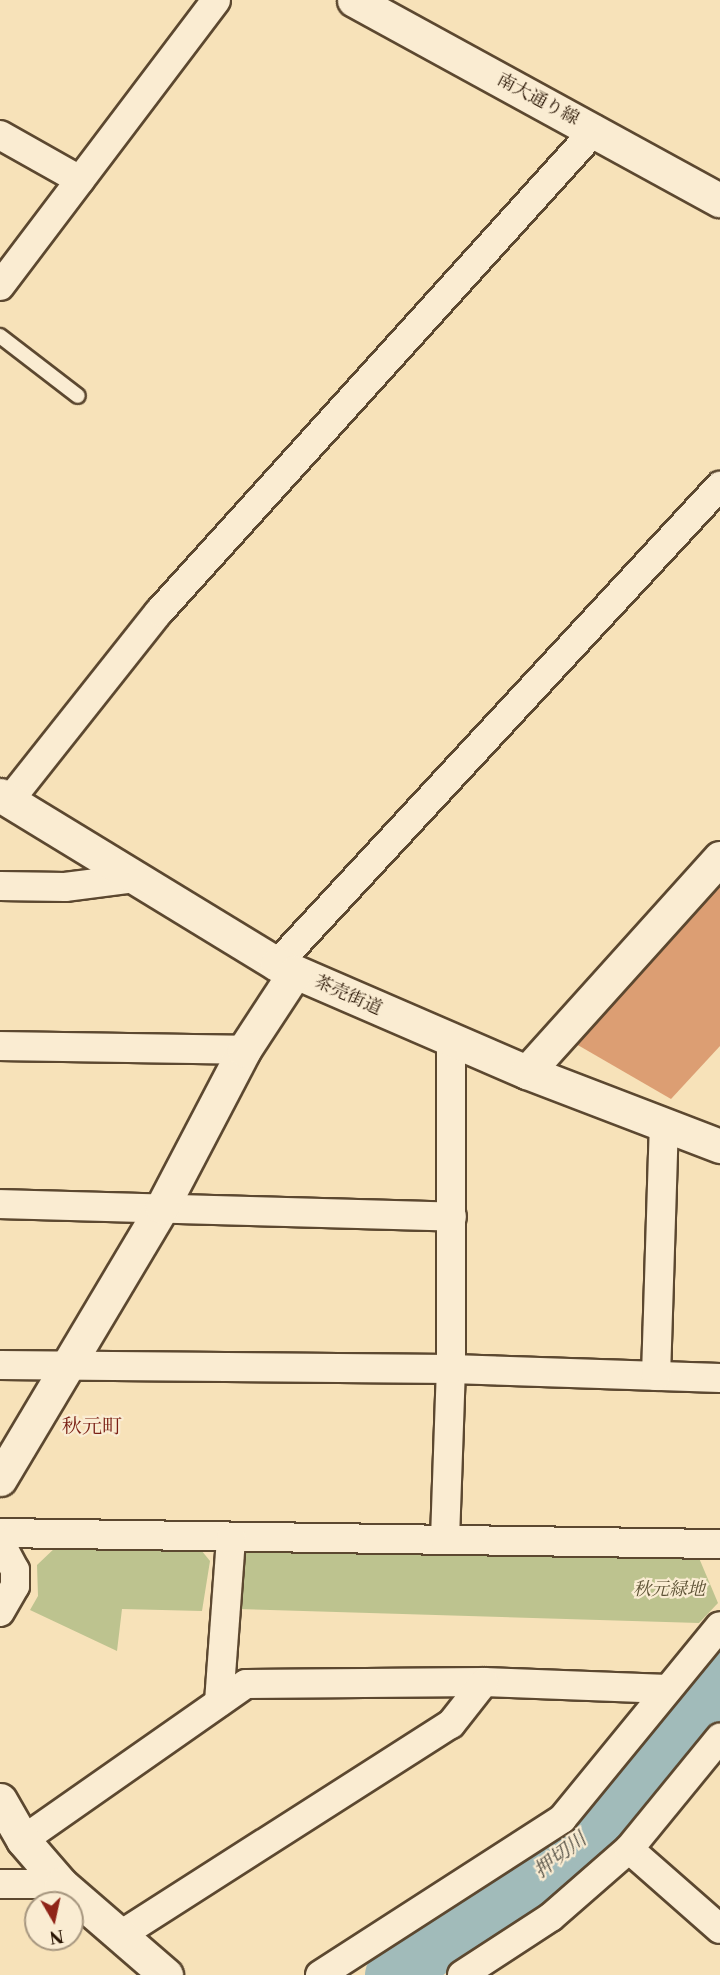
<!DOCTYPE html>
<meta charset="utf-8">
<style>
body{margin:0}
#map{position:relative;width:720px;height:1975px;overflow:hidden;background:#f7e2b9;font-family:"Libre Caslon Text","Noto Serif JP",serif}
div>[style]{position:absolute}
.green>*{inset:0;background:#bdc38f}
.river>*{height:57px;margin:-28.5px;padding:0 28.5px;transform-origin:28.5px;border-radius:28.5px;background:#a1bbba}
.building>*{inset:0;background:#dc9e73}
.roads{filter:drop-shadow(2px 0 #5c4830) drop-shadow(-2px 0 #5c4830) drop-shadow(0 2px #5c4830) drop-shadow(0 -2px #5c4830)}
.lane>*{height:14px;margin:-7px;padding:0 7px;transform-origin:7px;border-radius:7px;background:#faecd2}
.street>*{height:28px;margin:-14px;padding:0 14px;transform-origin:14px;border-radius:14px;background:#faecd2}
.secondary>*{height:33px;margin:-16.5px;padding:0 16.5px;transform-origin:16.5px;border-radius:16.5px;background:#faecd2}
span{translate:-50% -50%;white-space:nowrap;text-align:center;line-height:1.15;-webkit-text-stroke:4.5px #faecd2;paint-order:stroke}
.street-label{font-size:18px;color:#281403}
.park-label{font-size:18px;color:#5c5134;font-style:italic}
.neighbourhood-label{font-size:20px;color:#7a1f14}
.water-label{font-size:20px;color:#524e43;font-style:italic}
.north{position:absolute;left:24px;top:1891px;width:60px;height:60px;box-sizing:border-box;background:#faecd2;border:2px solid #a6967f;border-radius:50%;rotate:171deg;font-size:16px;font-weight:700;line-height:24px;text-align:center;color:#281403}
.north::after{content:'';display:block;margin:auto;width:21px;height:27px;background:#8f2418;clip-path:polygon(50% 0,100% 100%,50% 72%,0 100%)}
</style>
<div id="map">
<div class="green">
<div style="clip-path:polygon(197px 1545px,210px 1561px,202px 1611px,122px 1609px,117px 1651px,30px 1610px,38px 1596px,37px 1565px,57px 1546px)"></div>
<div style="clip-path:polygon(250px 1549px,699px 1558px,718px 1603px,699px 1623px,238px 1609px,240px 1559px)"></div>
</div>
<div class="river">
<div style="left:393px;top:1975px;width:234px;rotate:-35.5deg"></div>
<div style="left:584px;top:1839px;width:213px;rotate:-50.3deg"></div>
</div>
<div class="building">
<div style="clip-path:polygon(720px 884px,720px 1046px,671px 1099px,576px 1044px)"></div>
</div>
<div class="roads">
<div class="lane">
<div style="left:0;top:336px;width:98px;rotate:37.6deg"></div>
</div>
<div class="street">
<div style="left:0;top:135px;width:92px;rotate:29.4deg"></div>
<div style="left:0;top:286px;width:358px;rotate:-52.9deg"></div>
<div style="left:9px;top:801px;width:241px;rotate:-51.6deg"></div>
<div style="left:159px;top:612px;width:650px;rotate:-47.87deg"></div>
<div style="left:0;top:886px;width:65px;rotate:0.9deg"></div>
<div style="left:65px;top:887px;width:72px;rotate:-7.2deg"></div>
<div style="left:277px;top:964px;width:652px;rotate:-47.18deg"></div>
<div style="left:0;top:1046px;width:244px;rotate:0.9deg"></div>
<div style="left:0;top:1204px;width:452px;rotate:1.6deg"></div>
<div style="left:0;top:1365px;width:451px;rotate:0.5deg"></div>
<div style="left:451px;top:1369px;width:269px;rotate:1.9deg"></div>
<div style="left:656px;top:1376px;width:250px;rotate:-88.2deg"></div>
<div style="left:0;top:1533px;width:720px;rotate:0.88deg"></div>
<div style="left:445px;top:1539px;width:170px;rotate:-88deg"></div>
<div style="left:451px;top:1369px;width:329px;rotate:-90deg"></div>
<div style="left:0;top:1542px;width:32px;rotate:62deg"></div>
<div style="left:15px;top:1570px;width:16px;rotate:90deg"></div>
<div style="left:15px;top:1586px;width:30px;rotate:120deg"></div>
<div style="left:219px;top:1702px;width:165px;rotate:-85.8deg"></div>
<div style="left:23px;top:1840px;width:272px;rotate:-35deg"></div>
<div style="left:246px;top:1684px;width:238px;rotate:-0.5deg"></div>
<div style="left:484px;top:1682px;width:184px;rotate:2.2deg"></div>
<div style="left:629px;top:1849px;width:121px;rotate:41.3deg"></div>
<div style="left:0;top:1884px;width:61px"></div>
<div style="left:119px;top:1936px;width:394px;rotate:-32.6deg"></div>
<div style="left:451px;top:1724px;width:53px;rotate:-51.8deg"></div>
<div style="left:320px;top:1975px;width:288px;rotate:-32.8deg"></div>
<div style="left:562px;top:1819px;width:249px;rotate:-50.7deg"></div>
<div style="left:462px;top:1975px;width:106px;rotate:-33.1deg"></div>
<div style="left:551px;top:1917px;width:103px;rotate:-41.1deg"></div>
<div style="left:629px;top:1849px;width:144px;rotate:-50.7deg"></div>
</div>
<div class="secondary">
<div style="left:354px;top:0;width:417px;rotate:28.7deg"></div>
<div style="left:0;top:795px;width:324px;rotate:31.4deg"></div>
<div style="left:277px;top:964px;width:272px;rotate:23.4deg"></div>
<div style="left:527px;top:1072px;width:207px;rotate:21deg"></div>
<div style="left:527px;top:1072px;width:288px;rotate:-48deg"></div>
<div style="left:0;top:1479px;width:317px;rotate:-59.2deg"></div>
<div style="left:162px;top:1207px;width:177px;rotate:-62.4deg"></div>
<div style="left:244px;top:1050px;width:93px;rotate:-56.8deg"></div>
<div style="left:0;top:1800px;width:46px;rotate:60.1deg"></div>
<div style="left:23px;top:1840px;width:58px;rotate:49.2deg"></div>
<div style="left:61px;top:1884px;width:139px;rotate:40.9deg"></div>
</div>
</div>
<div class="street-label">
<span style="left:538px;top:99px;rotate:28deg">南大通り線</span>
<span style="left:348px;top:995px;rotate:24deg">茶売街道</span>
</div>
<div class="park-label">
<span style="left:669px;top:1589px">秋元緑地</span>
</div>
<div class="neighbourhood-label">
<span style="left:92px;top:1426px">秋元町</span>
</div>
<div class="water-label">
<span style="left:560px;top:1855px;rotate:-38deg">押切川</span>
</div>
<div class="north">N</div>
</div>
